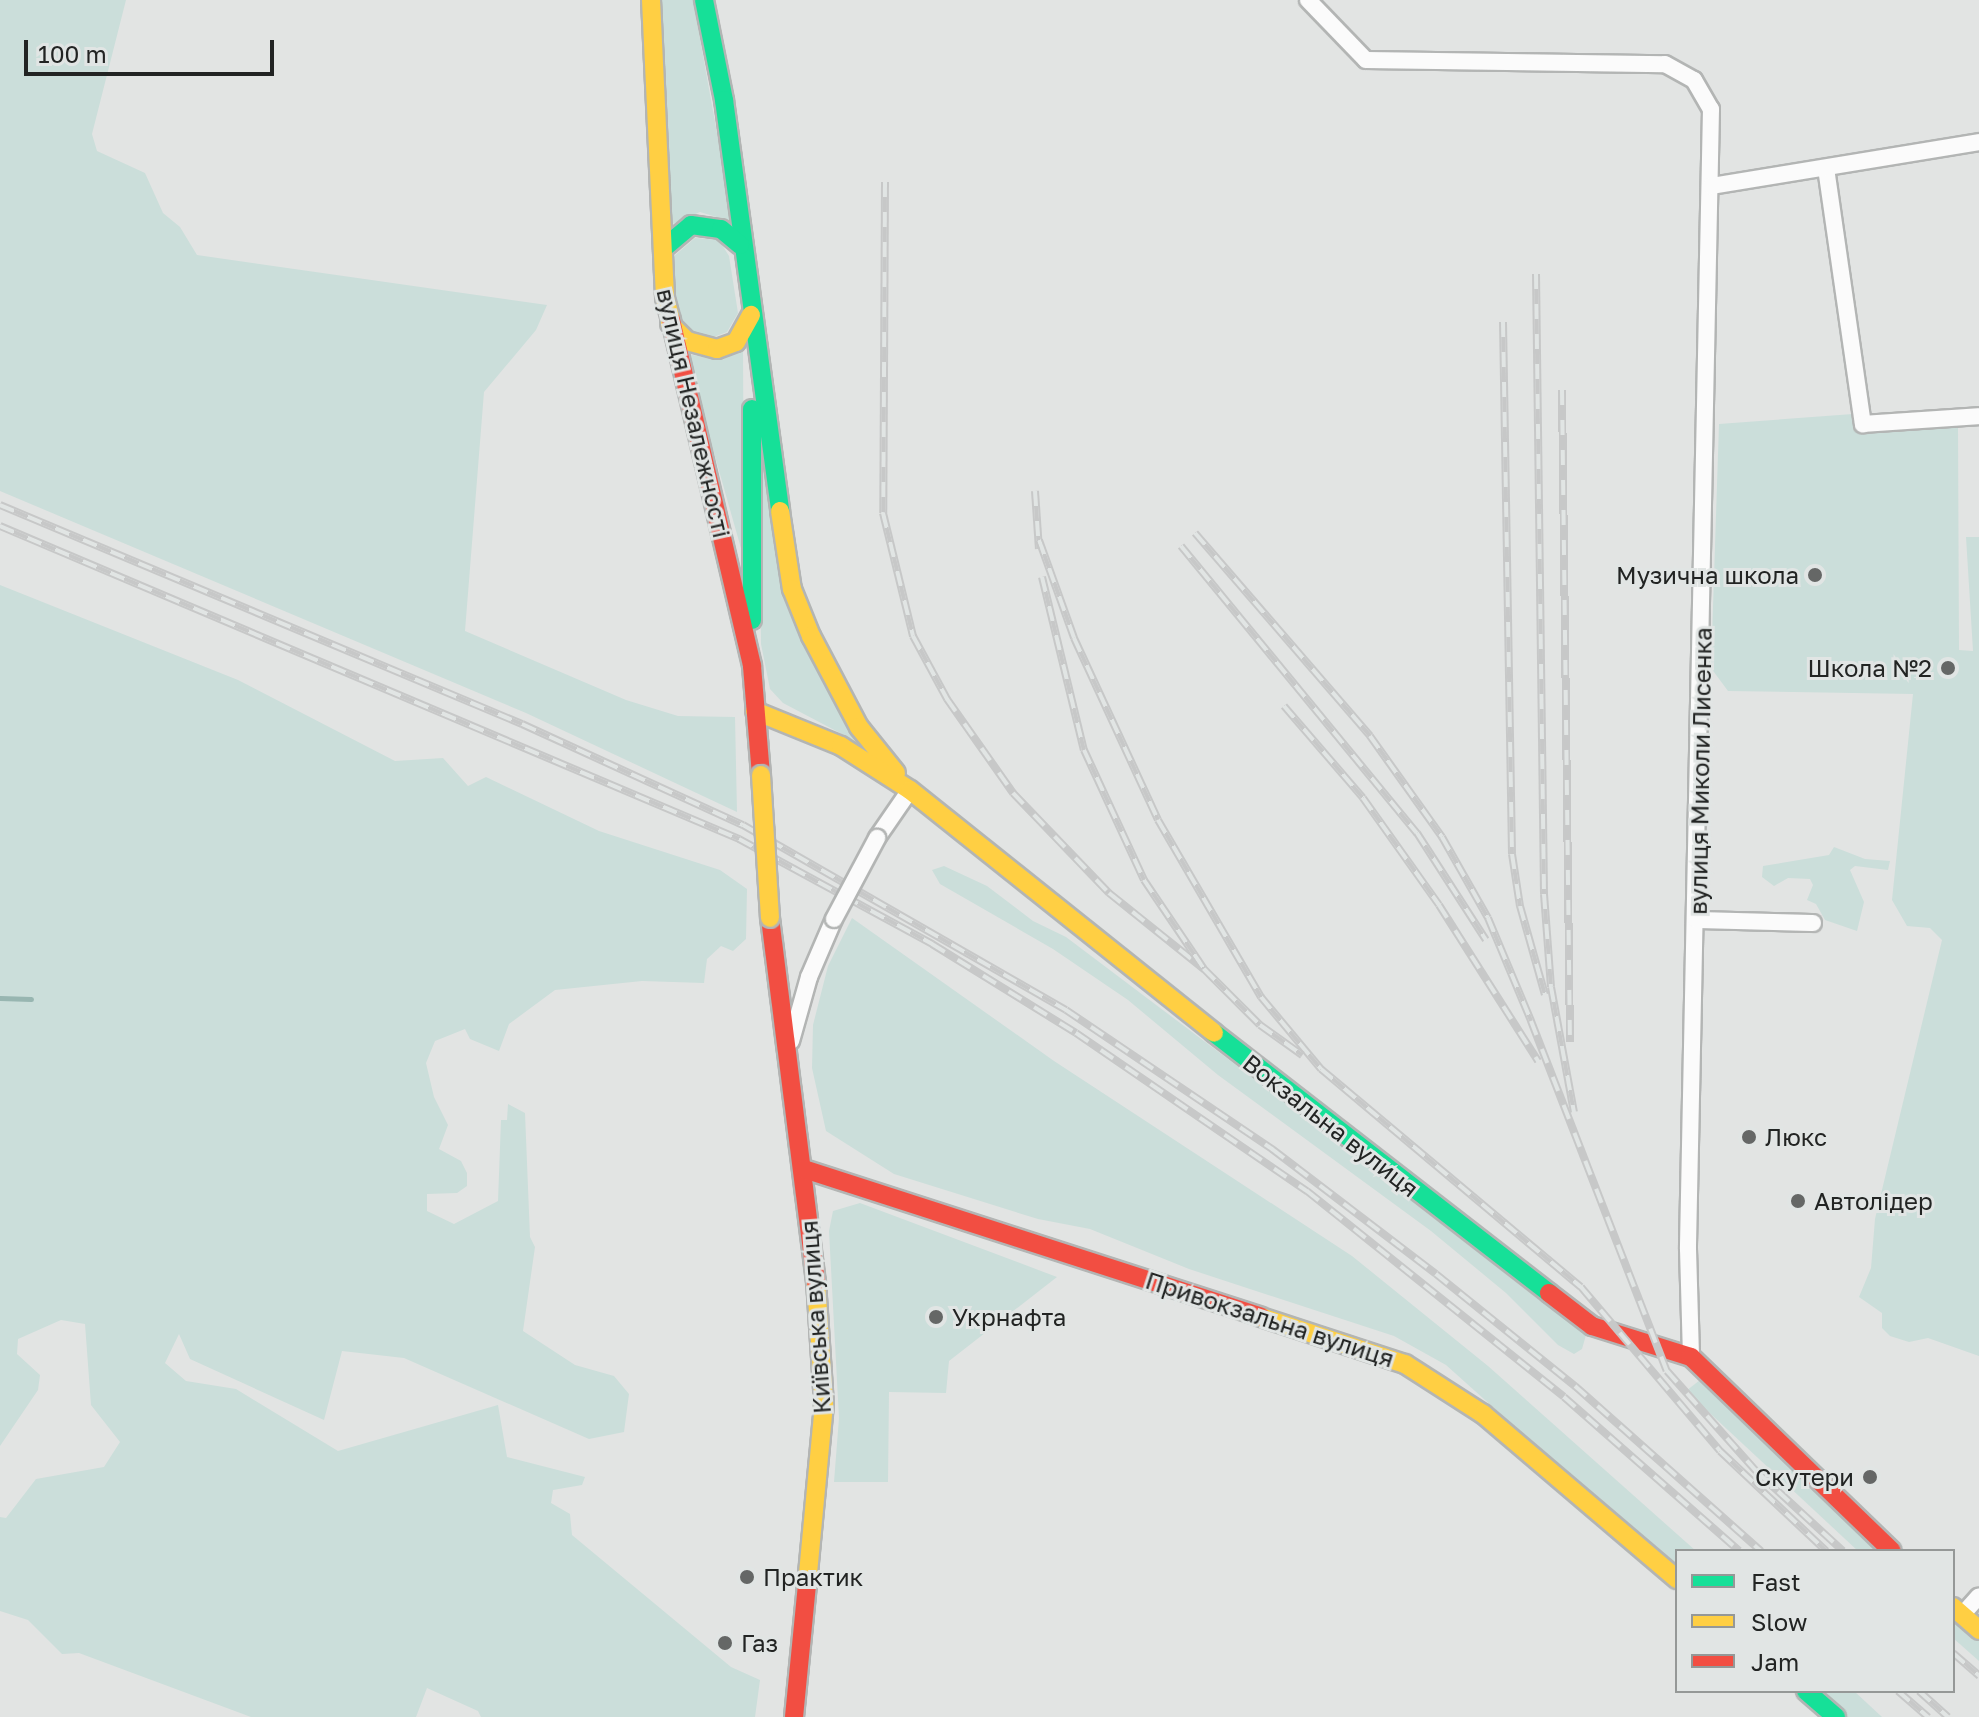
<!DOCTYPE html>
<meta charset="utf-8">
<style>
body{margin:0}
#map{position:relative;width:1979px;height:1717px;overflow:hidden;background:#e2e4e3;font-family:"Golos Text",sans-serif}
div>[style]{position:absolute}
.green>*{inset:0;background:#cbdeda}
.stream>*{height:5px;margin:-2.5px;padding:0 2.5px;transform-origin:2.5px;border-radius:2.5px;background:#98b6b1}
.roads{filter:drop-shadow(2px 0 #b3b5b4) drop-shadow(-2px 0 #b3b5b4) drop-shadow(0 2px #b3b5b4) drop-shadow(0 -2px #b3b5b4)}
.street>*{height:16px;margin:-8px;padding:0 8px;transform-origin:8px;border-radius:8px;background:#fbfbfb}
.fast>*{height:18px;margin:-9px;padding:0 9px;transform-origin:9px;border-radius:9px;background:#16e098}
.slow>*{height:18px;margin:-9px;padding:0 9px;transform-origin:9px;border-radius:9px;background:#ffcf43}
.jam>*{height:18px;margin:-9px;padding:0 9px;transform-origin:9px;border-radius:9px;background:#f24e42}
.rail>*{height:8px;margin-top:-4px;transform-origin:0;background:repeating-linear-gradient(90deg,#e1e5e4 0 15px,#c7c8c8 0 30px);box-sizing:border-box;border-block:2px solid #c7c8c8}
.bridges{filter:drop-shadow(2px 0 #b3b5b4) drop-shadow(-2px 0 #b3b5b4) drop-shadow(0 2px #b3b5b4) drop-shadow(0 -2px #b3b5b4)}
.street-bridge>*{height:16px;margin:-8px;padding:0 8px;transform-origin:8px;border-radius:8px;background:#fbfbfb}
.slow-bridge>*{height:18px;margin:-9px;padding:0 9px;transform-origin:9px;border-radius:9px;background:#ffcf43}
.dots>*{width:22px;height:22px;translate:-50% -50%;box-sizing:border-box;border:4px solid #e1e5e4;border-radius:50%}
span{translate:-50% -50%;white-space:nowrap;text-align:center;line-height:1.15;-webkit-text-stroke:6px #e1e5e4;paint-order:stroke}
.street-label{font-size:24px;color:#222423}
.poi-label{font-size:24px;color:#222423}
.right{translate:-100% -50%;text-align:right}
.left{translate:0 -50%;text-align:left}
.legend{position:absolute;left:1675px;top:1549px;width:280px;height:144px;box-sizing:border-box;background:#e1e5e4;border:2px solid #959897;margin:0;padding:10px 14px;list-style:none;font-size:24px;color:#222423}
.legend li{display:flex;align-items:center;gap:16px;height:40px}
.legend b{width:40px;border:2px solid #959897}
.scale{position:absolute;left:24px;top:40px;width:250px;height:36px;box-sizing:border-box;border:4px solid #222423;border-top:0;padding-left:10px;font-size:24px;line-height:28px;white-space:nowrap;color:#222423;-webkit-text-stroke:6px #e1e5e4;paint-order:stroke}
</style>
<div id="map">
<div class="green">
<div style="clip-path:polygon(0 0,126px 0,92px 134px,97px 151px,145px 173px,163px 213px,180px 227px,197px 255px,547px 305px,536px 330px,484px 392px,465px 631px,626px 700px,678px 716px,735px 717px,737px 812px,526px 713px,0 491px)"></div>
<div style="clip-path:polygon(655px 0,693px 0,733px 222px,700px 212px,672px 224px)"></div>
<div style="clip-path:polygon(695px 238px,719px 240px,729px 256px,738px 313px,727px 332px,711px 338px,701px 338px,677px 320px,673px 257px)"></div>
<div style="clip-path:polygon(743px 347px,744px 559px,686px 354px,711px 358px)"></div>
<div style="clip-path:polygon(758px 406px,782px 578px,861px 744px,783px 703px,770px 689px,761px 644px)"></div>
<div style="clip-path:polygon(1853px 414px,1858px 433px,1958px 426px,1959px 650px,1973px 651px,1966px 537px,1979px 537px,1979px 1356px,1928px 1338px,1909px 1342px,1890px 1336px,1882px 1328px,1882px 1313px,1859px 1297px,1871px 1268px,1875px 1219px,1942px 940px,1930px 928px,1907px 926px,1892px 900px,1913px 694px,1728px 691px,1711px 668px,1719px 424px)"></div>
<div style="clip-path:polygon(0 585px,238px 680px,395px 761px,443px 758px,468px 786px,486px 777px,599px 831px,720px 870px,747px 889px,746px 939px,733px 951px,721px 946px,707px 959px,704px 983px,642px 981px,555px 990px,509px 1024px,499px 1051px,470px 1039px,465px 1029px,435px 1041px,426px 1063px,434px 1097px,448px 1125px,439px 1149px,461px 1161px,467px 1173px,467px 1186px,457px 1193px,427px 1194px,427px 1211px,454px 1224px,498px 1201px,501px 1120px,507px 1120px,508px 1104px,525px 1113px,530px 1237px,535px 1247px,523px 1331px,575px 1365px,614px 1376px,629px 1394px,624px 1432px,589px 1439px,404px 1358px,342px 1351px,324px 1420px,190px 1359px,179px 1334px,165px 1363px,186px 1381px,236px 1389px,338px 1451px,498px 1405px,507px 1457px,585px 1477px,582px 1485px,553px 1490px,551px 1503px,570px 1514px,572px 1535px,731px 1667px,760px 1680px,755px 1717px,481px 1717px,478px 1711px,427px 1688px,416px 1717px,251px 1717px,79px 1653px,62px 1654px,28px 1620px,0 1611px,0 1517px,6px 1518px,36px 1479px,104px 1467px,120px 1442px,91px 1405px,85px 1324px,61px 1320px,18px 1339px,17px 1354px,40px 1375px,38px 1390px,0 1446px)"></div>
<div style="clip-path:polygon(1834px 847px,1865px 859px,1890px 861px,1888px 870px,1855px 866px,1850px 870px,1864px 902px,1857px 931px,1825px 920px,1816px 904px,1807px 900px,1813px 885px,1810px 879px,1788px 878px,1774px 886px,1762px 877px,1763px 866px,1829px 855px)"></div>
<div style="clip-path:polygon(944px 866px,987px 886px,1033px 921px,1066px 937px,1314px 1124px,1586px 1335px,1582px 1349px,1574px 1354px,1558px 1345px,1506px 1293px,1431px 1231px,1218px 1075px,1128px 1000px,1053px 949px,940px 884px,932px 870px)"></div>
<div style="clip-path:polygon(852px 918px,1054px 1061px,1352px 1256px,1488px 1366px,1696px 1551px,1677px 1551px,1677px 1572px,1446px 1365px,1394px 1336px,1189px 1269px,1090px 1229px,1038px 1219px,894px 1174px,826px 1131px,812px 1068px,813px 1025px,828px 966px)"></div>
<div style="clip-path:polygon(860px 1203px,1057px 1277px,949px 1361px,946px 1393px,889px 1392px,888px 1482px,834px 1482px,839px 1418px,829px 1231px,833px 1211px)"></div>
<div style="clip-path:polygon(1700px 1380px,1882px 1551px,1858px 1551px,1686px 1391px)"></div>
<div style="clip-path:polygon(1953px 1616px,1979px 1640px,1979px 1661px,1953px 1638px)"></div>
<div style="clip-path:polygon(1810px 1691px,1854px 1691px,1882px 1717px,1839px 1717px)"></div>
</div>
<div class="stream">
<div style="left:0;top:998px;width:31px;rotate:2deg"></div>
</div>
<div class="roads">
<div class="street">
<div style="left:1308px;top:0;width:83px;rotate:46deg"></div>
<div style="left:1366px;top:60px;width:299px;rotate:0.8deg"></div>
<div style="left:1665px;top:64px;width:33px;rotate:29deg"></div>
<div style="left:1694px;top:80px;width:34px;rotate:60deg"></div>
<div style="left:1711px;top:109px;width:1140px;rotate:91.16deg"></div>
<div style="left:1688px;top:1249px;width:108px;rotate:88.4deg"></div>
<div style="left:1826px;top:168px;width:259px;rotate:81.8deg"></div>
<div style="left:1863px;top:424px;width:116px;rotate:-3.9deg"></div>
<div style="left:1711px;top:186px;width:272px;rotate:-9.3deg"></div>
<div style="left:877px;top:838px;width:58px;rotate:-55.5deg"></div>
<div style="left:1697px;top:920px;width:116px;rotate:1.5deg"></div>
<div style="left:791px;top:1041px;width:66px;rotate:-74.3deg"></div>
<div style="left:809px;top:977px;width:63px;rotate:-66.7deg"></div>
<div style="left:1962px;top:1615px;width:25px;rotate:-48deg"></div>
</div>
<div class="fast">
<div style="left:704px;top:0;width:102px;rotate:78.7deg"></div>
<div style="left:724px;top:100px;width:415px;rotate:82.2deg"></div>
<div style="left:665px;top:247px;width:34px;rotate:-40deg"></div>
<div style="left:691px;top:225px;width:30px;rotate:8deg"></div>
<div style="left:721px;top:229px;width:25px;rotate:40deg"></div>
<div style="left:752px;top:409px;width:211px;rotate:90deg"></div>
<div style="left:1214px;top:1033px;width:424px;rotate:37.8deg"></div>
<div style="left:1806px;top:1691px;width:40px;rotate:41deg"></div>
</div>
<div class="slow">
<div style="left:651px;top:0;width:298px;rotate:87.3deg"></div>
<div style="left:665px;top:298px;width:23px;rotate:75deg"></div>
<div style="left:670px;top:324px;width:24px;rotate:45deg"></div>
<div style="left:687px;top:341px;width:31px;rotate:15deg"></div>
<div style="left:717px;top:349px;width:20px;rotate:-20deg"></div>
<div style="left:736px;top:342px;width:31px;rotate:-61deg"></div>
<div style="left:780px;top:511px;width:79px;rotate:81.3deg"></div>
<div style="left:792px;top:589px;width:51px;rotate:68deg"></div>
<div style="left:811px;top:636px;width:103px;rotate:62.2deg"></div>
<div style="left:859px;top:727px;width:59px;rotate:51.2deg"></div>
<div style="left:755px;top:711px;width:93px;rotate:22.1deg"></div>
<div style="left:841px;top:746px;width:82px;rotate:32.5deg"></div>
<div style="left:910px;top:790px;width:389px;rotate:38.6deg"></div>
<div style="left:1261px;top:1317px;width:151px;rotate:18.1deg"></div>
<div style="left:1405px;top:1364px;width:93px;rotate:32.7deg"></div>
<div style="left:1483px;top:1414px;width:255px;rotate:40.4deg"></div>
<div style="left:807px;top:1584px;width:180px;rotate:-84.6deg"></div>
<div style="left:824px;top:1405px;width:123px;rotate:-93.7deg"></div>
<div style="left:1953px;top:1607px;width:35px;rotate:41deg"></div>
</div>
<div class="jam">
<div style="left:671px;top:320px;width:355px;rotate:76.8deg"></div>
<div style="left:752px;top:666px;width:109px;rotate:85.3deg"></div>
<div style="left:770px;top:918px;width:367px;rotate:82.8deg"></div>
<div style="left:804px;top:1169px;width:480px;rotate:17.9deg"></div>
<div style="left:1549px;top:1293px;width:54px;rotate:37.5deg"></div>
<div style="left:1592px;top:1326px;width:104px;rotate:17.4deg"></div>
<div style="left:1691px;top:1357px;width:279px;rotate:44deg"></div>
<div style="left:794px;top:1717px;width:134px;rotate:-84.4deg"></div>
</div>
</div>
<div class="rail">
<div style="left:885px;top:182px;width:331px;rotate:90.3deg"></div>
<div style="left:883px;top:513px;width:127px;rotate:76.3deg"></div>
<div style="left:913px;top:636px;width:72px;rotate:61.6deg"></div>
<div style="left:947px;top:699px;width:115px;rotate:54.9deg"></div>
<div style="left:1013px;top:793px;width:139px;rotate:46.2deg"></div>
<div style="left:1109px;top:893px;width:122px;rotate:38.7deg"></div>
<div style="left:1536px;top:274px;width:620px;rotate:89.26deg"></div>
<div style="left:1544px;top:894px;width:93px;rotate:85.7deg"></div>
<div style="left:1551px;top:987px;width:127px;rotate:79.6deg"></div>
<div style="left:1503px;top:322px;width:532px;rotate:89.03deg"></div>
<div style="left:1512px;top:854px;width:53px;rotate:81.3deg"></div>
<div style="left:1520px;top:906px;width:92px;rotate:74.3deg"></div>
<div style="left:1562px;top:390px;width:652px;rotate:89.3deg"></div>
<div style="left:1035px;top:491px;width:58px;rotate:86.1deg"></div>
<div style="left:0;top:505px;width:566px;rotate:22.76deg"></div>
<div style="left:522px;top:724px;width:243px;rotate:24.6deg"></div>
<div style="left:743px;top:825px;width:372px;rotate:29.8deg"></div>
<div style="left:1066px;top:1010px;width:249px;rotate:34deg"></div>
<div style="left:1272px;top:1149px;width:206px;rotate:37.3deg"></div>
<div style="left:1436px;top:1274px;width:179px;rotate:38.9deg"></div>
<div style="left:1575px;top:1386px;width:249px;rotate:41.6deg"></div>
<div style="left:0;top:526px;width:803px;rotate:22.95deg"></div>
<div style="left:739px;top:839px;width:220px;rotate:28.5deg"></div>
<div style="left:932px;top:944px;width:169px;rotate:31.7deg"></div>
<div style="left:1076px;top:1033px;width:280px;rotate:34.4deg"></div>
<div style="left:1307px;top:1191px;width:329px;rotate:38.7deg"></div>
<div style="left:1564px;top:1397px;width:233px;rotate:41.3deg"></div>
<div style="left:1195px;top:533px;width:268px;rotate:49.2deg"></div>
<div style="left:1370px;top:736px;width:124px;rotate:54.5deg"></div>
<div style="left:1442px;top:837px;width:93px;rotate:60.4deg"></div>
<div style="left:1488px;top:918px;width:112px;rotate:67.3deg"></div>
<div style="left:1531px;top:1021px;width:375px;rotate:68.8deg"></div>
<div style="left:1667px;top:1371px;width:134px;rotate:48.3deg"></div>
<div style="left:1756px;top:1471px;width:118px;rotate:42.6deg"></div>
<div style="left:1039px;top:540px;width:104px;rotate:70.3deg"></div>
<div style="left:1074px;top:638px;width:200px;rotate:65.2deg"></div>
<div style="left:1158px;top:820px;width:205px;rotate:59.8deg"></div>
<div style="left:1261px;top:997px;width:94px;rotate:50.2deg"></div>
<div style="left:1321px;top:1069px;width:339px;rotate:40deg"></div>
<div style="left:1581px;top:1287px;width:215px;rotate:49.7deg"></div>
<div style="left:1720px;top:1451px;width:146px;rotate:43.3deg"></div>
<div style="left:1181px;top:546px;width:372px;rotate:50.6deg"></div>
<div style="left:1417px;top:833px;width:127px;rotate:57.2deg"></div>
<div style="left:1042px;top:577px;width:178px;rotate:76.4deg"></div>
<div style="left:1084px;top:750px;width:143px;rotate:65.2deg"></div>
<div style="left:1144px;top:880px;width:107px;rotate:56deg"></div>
<div style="left:1204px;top:969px;width:79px;rotate:45deg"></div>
<div style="left:1260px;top:1025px;width:52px;rotate:35.5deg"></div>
<div style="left:1284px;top:706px;width:121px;rotate:49.3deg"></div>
<div style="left:1363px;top:798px;width:131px;rotate:54.6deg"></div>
<div style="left:1439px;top:905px;width:185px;rotate:57.6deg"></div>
<div style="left:1953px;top:1653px;width:35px;rotate:41deg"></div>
<div style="left:1898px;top:1691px;width:40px;rotate:41deg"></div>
<div style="left:1919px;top:1691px;width:39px;rotate:42deg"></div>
</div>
<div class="bridges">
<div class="street-bridge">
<div style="left:834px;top:919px;width:92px;rotate:-62deg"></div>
</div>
<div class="slow-bridge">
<div style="left:761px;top:775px;width:143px;rotate:86.4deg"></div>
</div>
</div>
<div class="dots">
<div style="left:1815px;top:575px;background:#656766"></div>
<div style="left:1948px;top:668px;background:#656766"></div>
<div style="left:1749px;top:1137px;background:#656766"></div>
<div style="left:1798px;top:1201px;background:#656766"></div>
<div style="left:936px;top:1317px;background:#656766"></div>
<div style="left:1870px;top:1477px;background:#656766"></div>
<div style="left:747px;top:1577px;background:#656766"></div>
<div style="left:725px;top:1643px;background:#656766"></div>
</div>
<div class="street-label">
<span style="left:694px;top:413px;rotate:77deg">вулиця Незалежності</span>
<span style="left:1700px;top:771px;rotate:-89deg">вулиця Миколи Лисенка</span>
<span style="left:1331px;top:1125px;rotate:38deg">Вокзальна вулиця</span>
<span style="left:815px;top:1317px;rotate:-94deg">Київська вулиця</span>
<span style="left:1270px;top:1319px;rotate:18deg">Привокзальна вулиця</span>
</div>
<div class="poi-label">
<span class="right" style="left:1799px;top:575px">Музична школа</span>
<span class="right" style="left:1932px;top:668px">Школа №2</span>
<span class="left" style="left:1765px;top:1137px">Люкс</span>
<span class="left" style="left:1814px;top:1201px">Автолідер</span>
<span class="left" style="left:952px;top:1317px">Укрнафта</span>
<span class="right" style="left:1854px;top:1477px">Скутери</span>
<span class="left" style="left:763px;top:1577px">Практик</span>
<span class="left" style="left:741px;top:1643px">Газ</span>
</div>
<ul class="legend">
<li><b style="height:10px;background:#16e098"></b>Fast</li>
<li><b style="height:10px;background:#ffcf43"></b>Slow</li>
<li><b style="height:10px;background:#f24e42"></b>Jam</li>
</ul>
<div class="scale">100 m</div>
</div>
